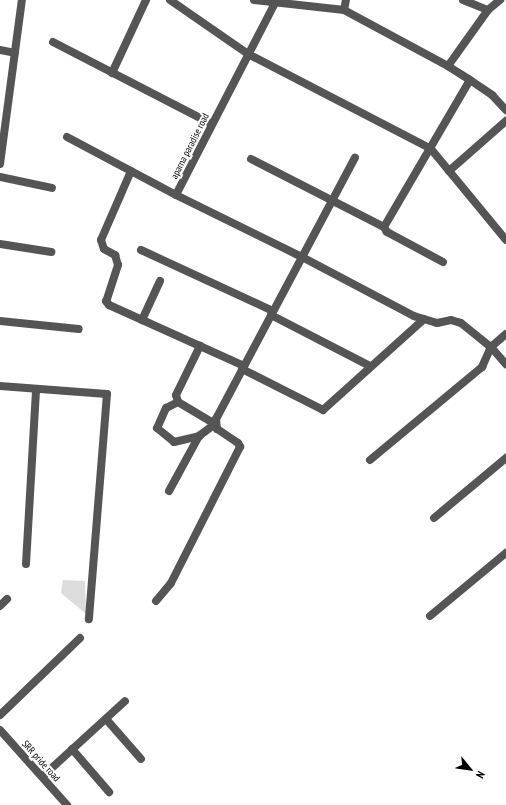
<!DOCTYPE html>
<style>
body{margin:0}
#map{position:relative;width:506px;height:805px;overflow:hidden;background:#fff;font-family:"PT Sans Narrow",sans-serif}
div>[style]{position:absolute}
.green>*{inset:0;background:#dcdcdc}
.minor>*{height:8px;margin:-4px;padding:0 4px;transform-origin:4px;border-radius:4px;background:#555}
span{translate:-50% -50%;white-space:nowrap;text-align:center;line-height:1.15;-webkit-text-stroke:4px #fff;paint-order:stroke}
.street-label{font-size:10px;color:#000}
.north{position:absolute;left:450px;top:749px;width:40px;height:40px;-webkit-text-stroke:3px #fff;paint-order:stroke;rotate:119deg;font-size:11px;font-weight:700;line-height:16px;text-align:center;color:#000}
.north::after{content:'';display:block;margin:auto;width:14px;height:18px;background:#000;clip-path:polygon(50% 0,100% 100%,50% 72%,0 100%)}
</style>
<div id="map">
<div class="green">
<div style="clip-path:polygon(63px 580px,85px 581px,86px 614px,61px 593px)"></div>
</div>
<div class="minor">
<div style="left:170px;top:0;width:95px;rotate:34.7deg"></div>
<div style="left:248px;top:54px;width:206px;rotate:27.4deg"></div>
<div style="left:431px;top:149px;width:118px;rotate:50.5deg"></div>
<div style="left:254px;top:0;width:91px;rotate:6.3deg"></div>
<div style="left:344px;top:10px;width:118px;rotate:28.3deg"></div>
<div style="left:463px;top:0;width:27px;rotate:22deg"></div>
<div style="left:275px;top:3px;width:216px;rotate:117.3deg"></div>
<div style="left:176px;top:195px;width:140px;rotate:26.2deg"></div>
<div style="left:302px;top:257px;width:127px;rotate:27.8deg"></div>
<div style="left:414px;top:316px;width:24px;rotate:17deg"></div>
<div style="left:437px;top:323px;width:14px;rotate:-12deg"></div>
<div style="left:451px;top:320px;width:10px;rotate:17deg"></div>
<div style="left:461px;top:323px;width:38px;rotate:39deg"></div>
<div style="left:491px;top:347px;width:23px;rotate:49deg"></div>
<div style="left:344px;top:10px;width:10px;rotate:-79deg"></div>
<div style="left:53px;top:42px;width:179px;rotate:27.3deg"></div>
<div style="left:0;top:50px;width:15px;rotate:11deg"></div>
<div style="left:112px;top:73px;width:81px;rotate:-65deg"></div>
<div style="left:470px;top:80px;width:27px;rotate:34deg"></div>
<div style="left:492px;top:95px;width:21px;rotate:47deg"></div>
<div style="left:67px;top:137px;width:123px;rotate:28deg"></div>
<div style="left:251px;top:159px;width:149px;rotate:27.1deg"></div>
<div style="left:0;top:164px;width:165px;rotate:-82.4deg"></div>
<div style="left:131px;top:171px;width:75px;rotate:113.5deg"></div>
<div style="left:101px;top:240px;width:9px;rotate:72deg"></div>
<div style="left:104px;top:249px;width:13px;rotate:29deg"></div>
<div style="left:115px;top:255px;width:10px;rotate:73deg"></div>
<div style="left:118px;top:265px;width:38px;rotate:108deg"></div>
<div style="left:106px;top:301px;width:5px;rotate:53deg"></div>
<div style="left:109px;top:305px;width:148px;rotate:24.3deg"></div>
<div style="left:449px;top:171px;width:76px;rotate:-41.3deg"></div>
<div style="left:0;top:177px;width:53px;rotate:11.9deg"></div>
<div style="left:0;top:244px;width:52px;rotate:8.9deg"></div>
<div style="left:141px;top:250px;width:145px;rotate:24.8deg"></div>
<div style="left:443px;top:262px;width:64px;rotate:-151.8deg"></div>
<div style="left:387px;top:232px;width:6px;rotate:-121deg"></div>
<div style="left:384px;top:227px;width:170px;rotate:-59.7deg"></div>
<div style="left:470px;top:80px;width:26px;rotate:-148deg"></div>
<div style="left:448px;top:66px;width:69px;rotate:-54.5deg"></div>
<div style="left:488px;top:10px;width:16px;rotate:-40deg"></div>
<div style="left:271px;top:315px;width:111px;rotate:27.3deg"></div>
<div style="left:142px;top:320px;width:43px;rotate:-65.2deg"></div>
<div style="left:0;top:321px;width:79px;rotate:5.8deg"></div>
<div style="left:242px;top:369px;width:91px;rotate:26.8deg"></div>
<div style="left:323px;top:410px;width:136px;rotate:-42deg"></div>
<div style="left:0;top:386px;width:107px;rotate:4.3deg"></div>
<div style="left:107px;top:394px;width:226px;rotate:94.6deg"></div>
<div style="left:178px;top:402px;width:13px;rotate:153deg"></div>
<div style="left:166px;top:408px;width:22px;rotate:114deg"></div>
<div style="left:157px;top:428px;width:22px;rotate:39deg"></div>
<div style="left:174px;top:442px;width:26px;rotate:-13deg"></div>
<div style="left:370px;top:460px;width:146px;rotate:-39.7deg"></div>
<div style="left:482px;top:367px;width:22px;rotate:-66deg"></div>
<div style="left:491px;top:347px;width:20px;rotate:-41deg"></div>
<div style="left:169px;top:491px;width:63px;rotate:-61.4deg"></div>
<div style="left:199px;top:436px;width:20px;rotate:-37deg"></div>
<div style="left:215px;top:424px;width:43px;rotate:-149.3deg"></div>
<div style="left:178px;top:402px;width:7px;rotate:-106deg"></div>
<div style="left:176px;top:395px;width:55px;rotate:-63.9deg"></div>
<div style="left:434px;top:518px;width:94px;rotate:-39.8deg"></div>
<div style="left:26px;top:564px;width:175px;rotate:-86.7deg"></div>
<div style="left:156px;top:601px;width:23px;rotate:-50deg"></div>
<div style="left:171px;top:583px;width:153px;rotate:-63.1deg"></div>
<div style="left:240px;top:447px;width:4px;rotate:-117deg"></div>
<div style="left:238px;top:443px;width:25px;rotate:-146deg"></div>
<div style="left:217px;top:429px;width:10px;rotate:-96deg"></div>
<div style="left:216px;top:419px;width:296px;rotate:-62deg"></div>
<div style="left:0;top:606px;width:10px;rotate:-45deg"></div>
<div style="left:430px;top:616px;width:99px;rotate:-39.7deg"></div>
<div style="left:0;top:715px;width:111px;rotate:-43.9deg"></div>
<div style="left:106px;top:719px;width:53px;rotate:48.8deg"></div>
<div style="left:0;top:730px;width:101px;rotate:48.2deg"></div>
<div style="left:72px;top:749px;width:57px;rotate:49.3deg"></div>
<div style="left:43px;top:776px;width:111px;rotate:-42.4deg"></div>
</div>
<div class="street-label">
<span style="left:190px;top:146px;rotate:-63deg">aparna paradise road</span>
<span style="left:41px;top:761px;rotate:48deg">SRR pride road</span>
</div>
<div class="north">N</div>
</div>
